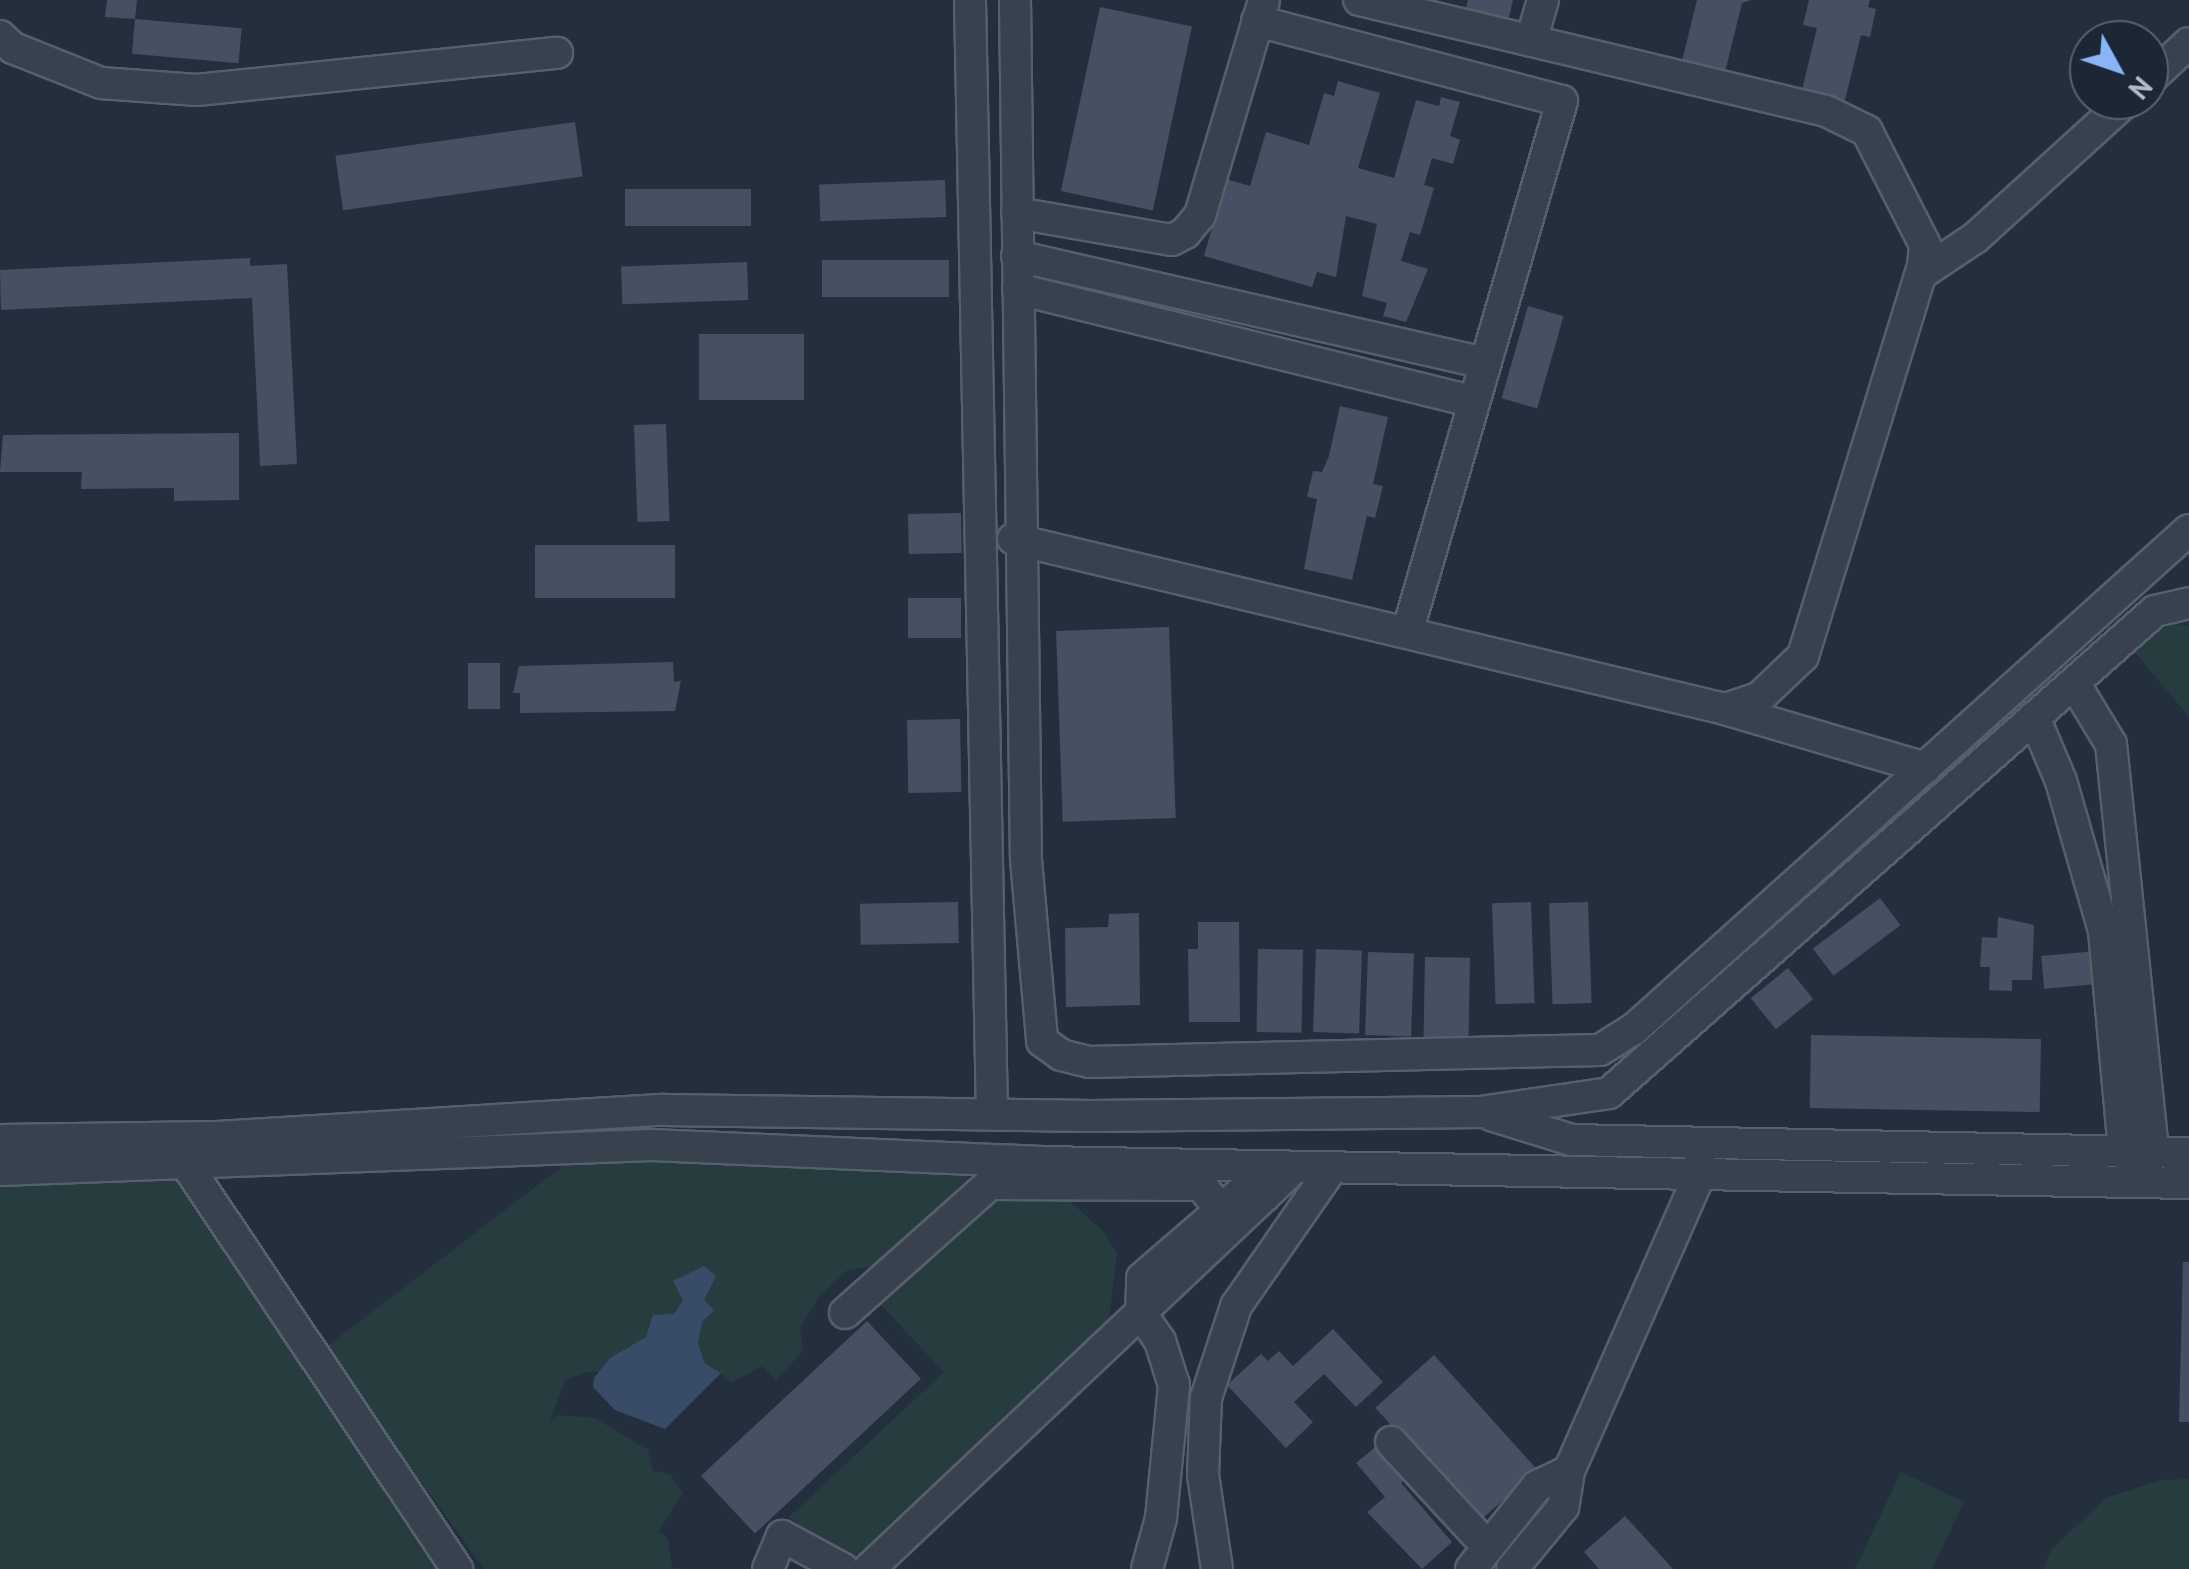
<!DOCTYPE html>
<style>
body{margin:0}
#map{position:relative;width:2189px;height:1569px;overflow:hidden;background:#242f3e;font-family:"PT Sans",sans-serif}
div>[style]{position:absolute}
.green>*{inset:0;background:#263c3f}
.water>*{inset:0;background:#394c67}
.building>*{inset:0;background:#455162;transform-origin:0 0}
.roads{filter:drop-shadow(2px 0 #565f6c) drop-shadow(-2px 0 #565f6c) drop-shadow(0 2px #565f6c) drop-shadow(0 -2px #565f6c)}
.minor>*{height:30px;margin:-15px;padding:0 15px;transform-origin:15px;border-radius:15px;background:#38414e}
span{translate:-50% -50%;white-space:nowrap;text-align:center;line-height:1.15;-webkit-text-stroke:8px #1d2633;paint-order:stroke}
.north{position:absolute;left:2069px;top:20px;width:100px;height:100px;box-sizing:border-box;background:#1d2633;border:2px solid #59626f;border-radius:50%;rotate:130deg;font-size:28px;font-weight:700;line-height:40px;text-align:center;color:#b4bcc9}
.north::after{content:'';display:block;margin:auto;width:35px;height:45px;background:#8ab4f8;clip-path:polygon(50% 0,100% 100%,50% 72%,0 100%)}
</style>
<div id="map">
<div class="green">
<div style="clip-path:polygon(2178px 624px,2189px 626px,2189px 717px,2128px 644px,2141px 633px)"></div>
<div style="clip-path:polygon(577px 1155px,982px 1165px,875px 1266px,846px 1271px,819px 1297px,800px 1327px,803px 1351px,776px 1380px,763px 1366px,732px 1382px,720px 1373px,588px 1372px,565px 1380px,549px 1424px,558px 1415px,595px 1418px,648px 1450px,653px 1471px,670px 1474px,683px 1493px,659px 1531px,668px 1539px,672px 1568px,691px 1569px,484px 1569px,325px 1348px)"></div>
<div style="clip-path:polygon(179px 1175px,451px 1569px,0 1569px,0 1179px)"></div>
<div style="clip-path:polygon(1063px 1195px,1105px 1233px,1117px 1253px,1108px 1329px,866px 1553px,837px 1560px,822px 1551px,789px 1517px,944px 1372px,880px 1304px,965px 1216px,995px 1198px)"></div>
<div style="clip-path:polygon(1901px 1472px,1964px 1502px,1932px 1569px,1855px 1569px)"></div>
<div style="clip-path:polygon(2189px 1479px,2189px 1569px,2043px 1569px,2051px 1550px,2106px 1498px,2161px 1480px)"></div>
</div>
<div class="water">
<div style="clip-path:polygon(704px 1266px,716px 1276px,704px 1300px,714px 1310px,702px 1322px,698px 1344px,705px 1364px,721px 1373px,665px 1429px,615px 1410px,593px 1387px,594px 1378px,610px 1358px,646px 1337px,653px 1315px,674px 1314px,683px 1300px,673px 1281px)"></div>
</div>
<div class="building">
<div style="clip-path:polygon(107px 0,137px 0,135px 19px,105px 17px)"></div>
<div style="clip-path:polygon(1468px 0,1513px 0,1508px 21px,1465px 10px)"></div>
<div style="clip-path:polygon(1697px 0,1751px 0,1742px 3px,1725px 72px,1682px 61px)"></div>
<div style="clip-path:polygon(1809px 0,1870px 0,1868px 7px,1876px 9px,1870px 37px,1861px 35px,1844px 104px,1801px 94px,1817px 28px,1803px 25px)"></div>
<div style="left:1100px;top:7px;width:94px;height:188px;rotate:12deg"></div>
<div style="left:135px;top:19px;width:107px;height:35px;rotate:5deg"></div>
<div style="clip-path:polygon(1338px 81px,1380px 93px,1358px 168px,1394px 178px,1416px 100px,1439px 106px,1441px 97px,1460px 102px,1450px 136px,1460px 140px,1453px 164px,1432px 158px,1424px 185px,1434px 188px,1420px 235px,1410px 232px,1401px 261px,1428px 269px,1406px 322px,1383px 316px,1387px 303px,1362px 296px,1377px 224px,1346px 216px,1336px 277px,1317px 272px,1312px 287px,1204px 256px,1226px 179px,1250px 186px,1266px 132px,1309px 145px,1324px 93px,1334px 96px)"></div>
<div style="left:575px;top:122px;width:55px;height:242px;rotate:82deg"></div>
<div style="left:945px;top:180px;width:37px;height:126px;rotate:88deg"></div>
<div style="left:751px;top:189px;width:37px;height:126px;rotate:90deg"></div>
<div style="clip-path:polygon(250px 258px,250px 266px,287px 264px,297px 464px,260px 466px,252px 298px,1px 310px,0 270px)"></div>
<div style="left:949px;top:260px;width:37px;height:127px;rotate:90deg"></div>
<div style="left:747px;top:262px;width:38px;height:126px;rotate:88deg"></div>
<div style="left:1528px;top:306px;width:37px;height:96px;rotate:16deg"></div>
<div style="left:699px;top:334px;width:105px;height:66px"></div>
<div style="clip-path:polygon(1340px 406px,1388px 417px,1373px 484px,1383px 486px,1375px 518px,1367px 516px,1352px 580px,1304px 569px,1317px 499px,1307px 497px,1313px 471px,1322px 472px,1329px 456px)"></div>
<div style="left:666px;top:424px;width:97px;height:32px;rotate:88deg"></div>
<div style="clip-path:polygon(239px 433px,239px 500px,174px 501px,174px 488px,81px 489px,82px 472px,0 472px,3px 435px)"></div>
<div style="left:961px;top:513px;width:40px;height:53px;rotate:89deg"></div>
<div style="left:675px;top:545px;width:53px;height:140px;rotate:90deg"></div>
<div style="left:961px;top:598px;width:40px;height:53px;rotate:90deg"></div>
<div style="left:1169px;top:627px;width:191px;height:113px;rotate:88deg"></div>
<div style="clip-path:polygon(673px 662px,674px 682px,681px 681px,675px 711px,520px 713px,520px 693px,513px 693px,519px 666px)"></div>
<div style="left:468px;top:663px;width:32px;height:46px"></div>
<div style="left:960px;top:719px;width:73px;height:53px;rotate:89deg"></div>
<div style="left:1880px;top:898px;width:34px;height:84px;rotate:53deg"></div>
<div style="left:958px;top:902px;width:41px;height:98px;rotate:89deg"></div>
<div style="left:1531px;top:902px;width:101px;height:39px;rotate:88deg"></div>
<div style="left:1588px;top:902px;width:101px;height:39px;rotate:88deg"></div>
<div style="clip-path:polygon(1139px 913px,1140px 1005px,1066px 1007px,1065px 928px,1108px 927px,1109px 914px)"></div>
<div style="clip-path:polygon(1998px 917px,2034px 925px,2032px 980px,2012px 980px,2012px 991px,1989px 990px,1990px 967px,1980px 967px,1982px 937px,1997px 938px)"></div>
<div style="clip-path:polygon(1198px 922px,1239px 922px,1240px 1022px,1189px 1022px,1188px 949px,1198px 949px)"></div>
<div style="left:1258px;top:949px;width:45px;height:83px;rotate:1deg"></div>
<div style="left:1316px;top:949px;width:46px;height:83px;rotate:2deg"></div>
<div style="left:2097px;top:951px;width:33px;height:56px;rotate:85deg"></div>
<div style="left:1368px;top:952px;width:46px;height:83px;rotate:2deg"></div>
<div style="left:1425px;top:957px;width:45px;height:83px;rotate:1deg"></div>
<div style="left:1788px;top:968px;width:40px;height:48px;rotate:51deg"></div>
<div style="left:1811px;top:1035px;width:230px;height:73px;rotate:1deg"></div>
<div style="clip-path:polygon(2183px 1262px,2189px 1262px,2189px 1422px,2179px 1422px)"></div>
<div style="left:867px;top:1321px;width:79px;height:227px;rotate:47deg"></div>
<div style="clip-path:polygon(1333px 1329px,1383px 1382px,1356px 1407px,1324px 1374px,1294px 1402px,1313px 1422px,1286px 1448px,1227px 1385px,1261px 1354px,1268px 1361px,1279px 1351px,1293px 1366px)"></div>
<div style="left:1434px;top:1355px;width:154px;height:79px;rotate:48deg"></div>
<div style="clip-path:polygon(1385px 1439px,1414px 1472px,1401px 1483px,1452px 1542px,1422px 1569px,1367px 1512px,1385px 1497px,1356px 1463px)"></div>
<div style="clip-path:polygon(1625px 1516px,1673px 1569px,1599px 1569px,1584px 1552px)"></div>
</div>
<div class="roads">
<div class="minor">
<div style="left:970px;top:0;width:1115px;rotate:88.87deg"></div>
<div style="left:1015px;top:0;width:860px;rotate:89.27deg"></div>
<div style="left:1026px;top:860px;width:182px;rotate:84.9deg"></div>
<div style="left:1042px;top:1041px;width:24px;rotate:36deg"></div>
<div style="left:1061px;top:1055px;width:29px;rotate:14deg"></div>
<div style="left:1089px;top:1062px;width:511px;rotate:-1.35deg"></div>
<div style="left:1600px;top:1050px;width:40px;rotate:-32deg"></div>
<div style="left:1634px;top:1029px;width:746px;rotate:-41.96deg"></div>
<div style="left:1257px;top:21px;width:315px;rotate:14.7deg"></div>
<div style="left:1562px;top:101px;width:554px;rotate:106.24deg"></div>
<div style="left:0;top:36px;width:18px;rotate:43deg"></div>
<div style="left:13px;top:48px;width:95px;rotate:21.7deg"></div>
<div style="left:101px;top:83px;width:96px;rotate:4.2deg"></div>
<div style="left:197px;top:90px;width:362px;rotate:-5.9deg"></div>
<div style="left:1531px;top:41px;width:43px;rotate:-73.7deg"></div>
<div style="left:2149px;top:80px;width:54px;rotate:-42.8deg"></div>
<div style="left:1017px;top:213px;width:157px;rotate:9.9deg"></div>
<div style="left:1172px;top:240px;width:15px;rotate:-28deg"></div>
<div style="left:1185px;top:233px;width:23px;rotate:-50deg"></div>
<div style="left:1200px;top:215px;width:224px;rotate:-73.4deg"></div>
<div style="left:1017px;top:256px;width:480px;rotate:12.9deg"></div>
<div style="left:1921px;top:274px;width:65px;rotate:-33.7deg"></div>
<div style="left:1975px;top:238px;width:205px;rotate:-42.2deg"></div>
<div style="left:1018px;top:289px;width:470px;rotate:13.9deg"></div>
<div style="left:1013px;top:539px;width:732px;rotate:13.43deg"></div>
<div style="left:1725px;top:709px;width:36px;rotate:-18deg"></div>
<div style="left:1759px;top:698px;width:61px;rotate:-43.7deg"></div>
<div style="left:1803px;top:656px;width:407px;rotate:-72.9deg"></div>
<div style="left:1923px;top:267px;width:22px;rotate:-85deg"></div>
<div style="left:1925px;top:245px;width:128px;rotate:-117deg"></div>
<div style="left:1867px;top:131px;width:46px;rotate:-154deg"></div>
<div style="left:1826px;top:111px;width:480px;rotate:-166.6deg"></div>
<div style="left:2074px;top:683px;width:71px;rotate:58.8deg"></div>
<div style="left:2111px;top:744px;width:410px;rotate:84.1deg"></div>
<div style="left:1725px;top:709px;width:209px;rotate:16.4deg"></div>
<div style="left:2034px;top:717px;width:69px;rotate:67.1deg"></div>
<div style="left:2061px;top:781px;width:156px;rotate:74deg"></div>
<div style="left:2104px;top:931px;width:222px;rotate:84.8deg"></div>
<div style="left:1491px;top:1115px;width:85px;rotate:17.2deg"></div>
<div style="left:1572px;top:1140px;width:617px;rotate:1.21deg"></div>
<div style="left:0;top:1140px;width:217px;rotate:-0.8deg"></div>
<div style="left:217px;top:1137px;width:448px;rotate:-3.5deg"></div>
<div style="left:664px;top:1110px;width:427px;rotate:0.8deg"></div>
<div style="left:1091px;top:1116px;width:390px;rotate:-0.6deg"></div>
<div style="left:1481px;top:1112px;width:129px;rotate:-8.4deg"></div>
<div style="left:1609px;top:1093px;width:728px;rotate:-41.44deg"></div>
<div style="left:2155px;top:611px;width:35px;rotate:-13deg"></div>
<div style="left:188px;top:1167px;width:484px;rotate:56.2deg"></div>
<div style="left:0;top:1170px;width:652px;rotate:-2.2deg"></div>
<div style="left:652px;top:1145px;width:391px;rotate:2.5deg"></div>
<div style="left:1043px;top:1162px;width:1146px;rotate:1.05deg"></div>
<div style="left:845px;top:1313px;width:194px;rotate:-41.7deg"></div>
<div style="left:990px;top:1184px;width:211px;rotate:0.3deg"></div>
<div style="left:1201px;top:1185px;width:28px;rotate:52deg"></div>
<div style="left:1391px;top:1442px;width:143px;rotate:47.3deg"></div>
<div style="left:1569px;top:1471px;width:322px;rotate:-66.2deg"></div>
<div style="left:1699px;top:1176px;width:15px;rotate:-86deg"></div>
<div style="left:768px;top:1569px;width:36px;rotate:-67deg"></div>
<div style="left:782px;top:1536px;width:69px;rotate:28.4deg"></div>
<div style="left:869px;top:1569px;width:584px;rotate:-43.34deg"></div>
<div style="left:1147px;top:1569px;width:53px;rotate:-74.6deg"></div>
<div style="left:1161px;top:1518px;width:134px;rotate:-84.4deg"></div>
<div style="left:1174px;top:1385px;width:46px;rotate:-107.7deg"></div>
<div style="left:1160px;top:1341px;width:33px;rotate:-125deg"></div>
<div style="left:1141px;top:1314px;width:36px;rotate:-88deg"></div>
<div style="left:1142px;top:1278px;width:136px;rotate:-40.8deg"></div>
<div style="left:1245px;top:1189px;width:21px;rotate:19deg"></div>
<div style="left:1217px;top:1569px;width:95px;rotate:-98.5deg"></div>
<div style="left:1203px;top:1475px;width:77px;rotate:-87.8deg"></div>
<div style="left:1206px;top:1398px;width:97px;rotate:-71.9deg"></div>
<div style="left:1236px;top:1306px;width:168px;rotate:-55.2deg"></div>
<div style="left:1471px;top:1569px;width:106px;rotate:-51.5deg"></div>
<div style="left:1537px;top:1486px;width:35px;rotate:-25deg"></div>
<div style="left:1569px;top:1471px;width:36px;rotate:99deg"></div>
<div style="left:1563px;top:1507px;width:80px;rotate:129.4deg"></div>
</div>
</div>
<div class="north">N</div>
</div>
